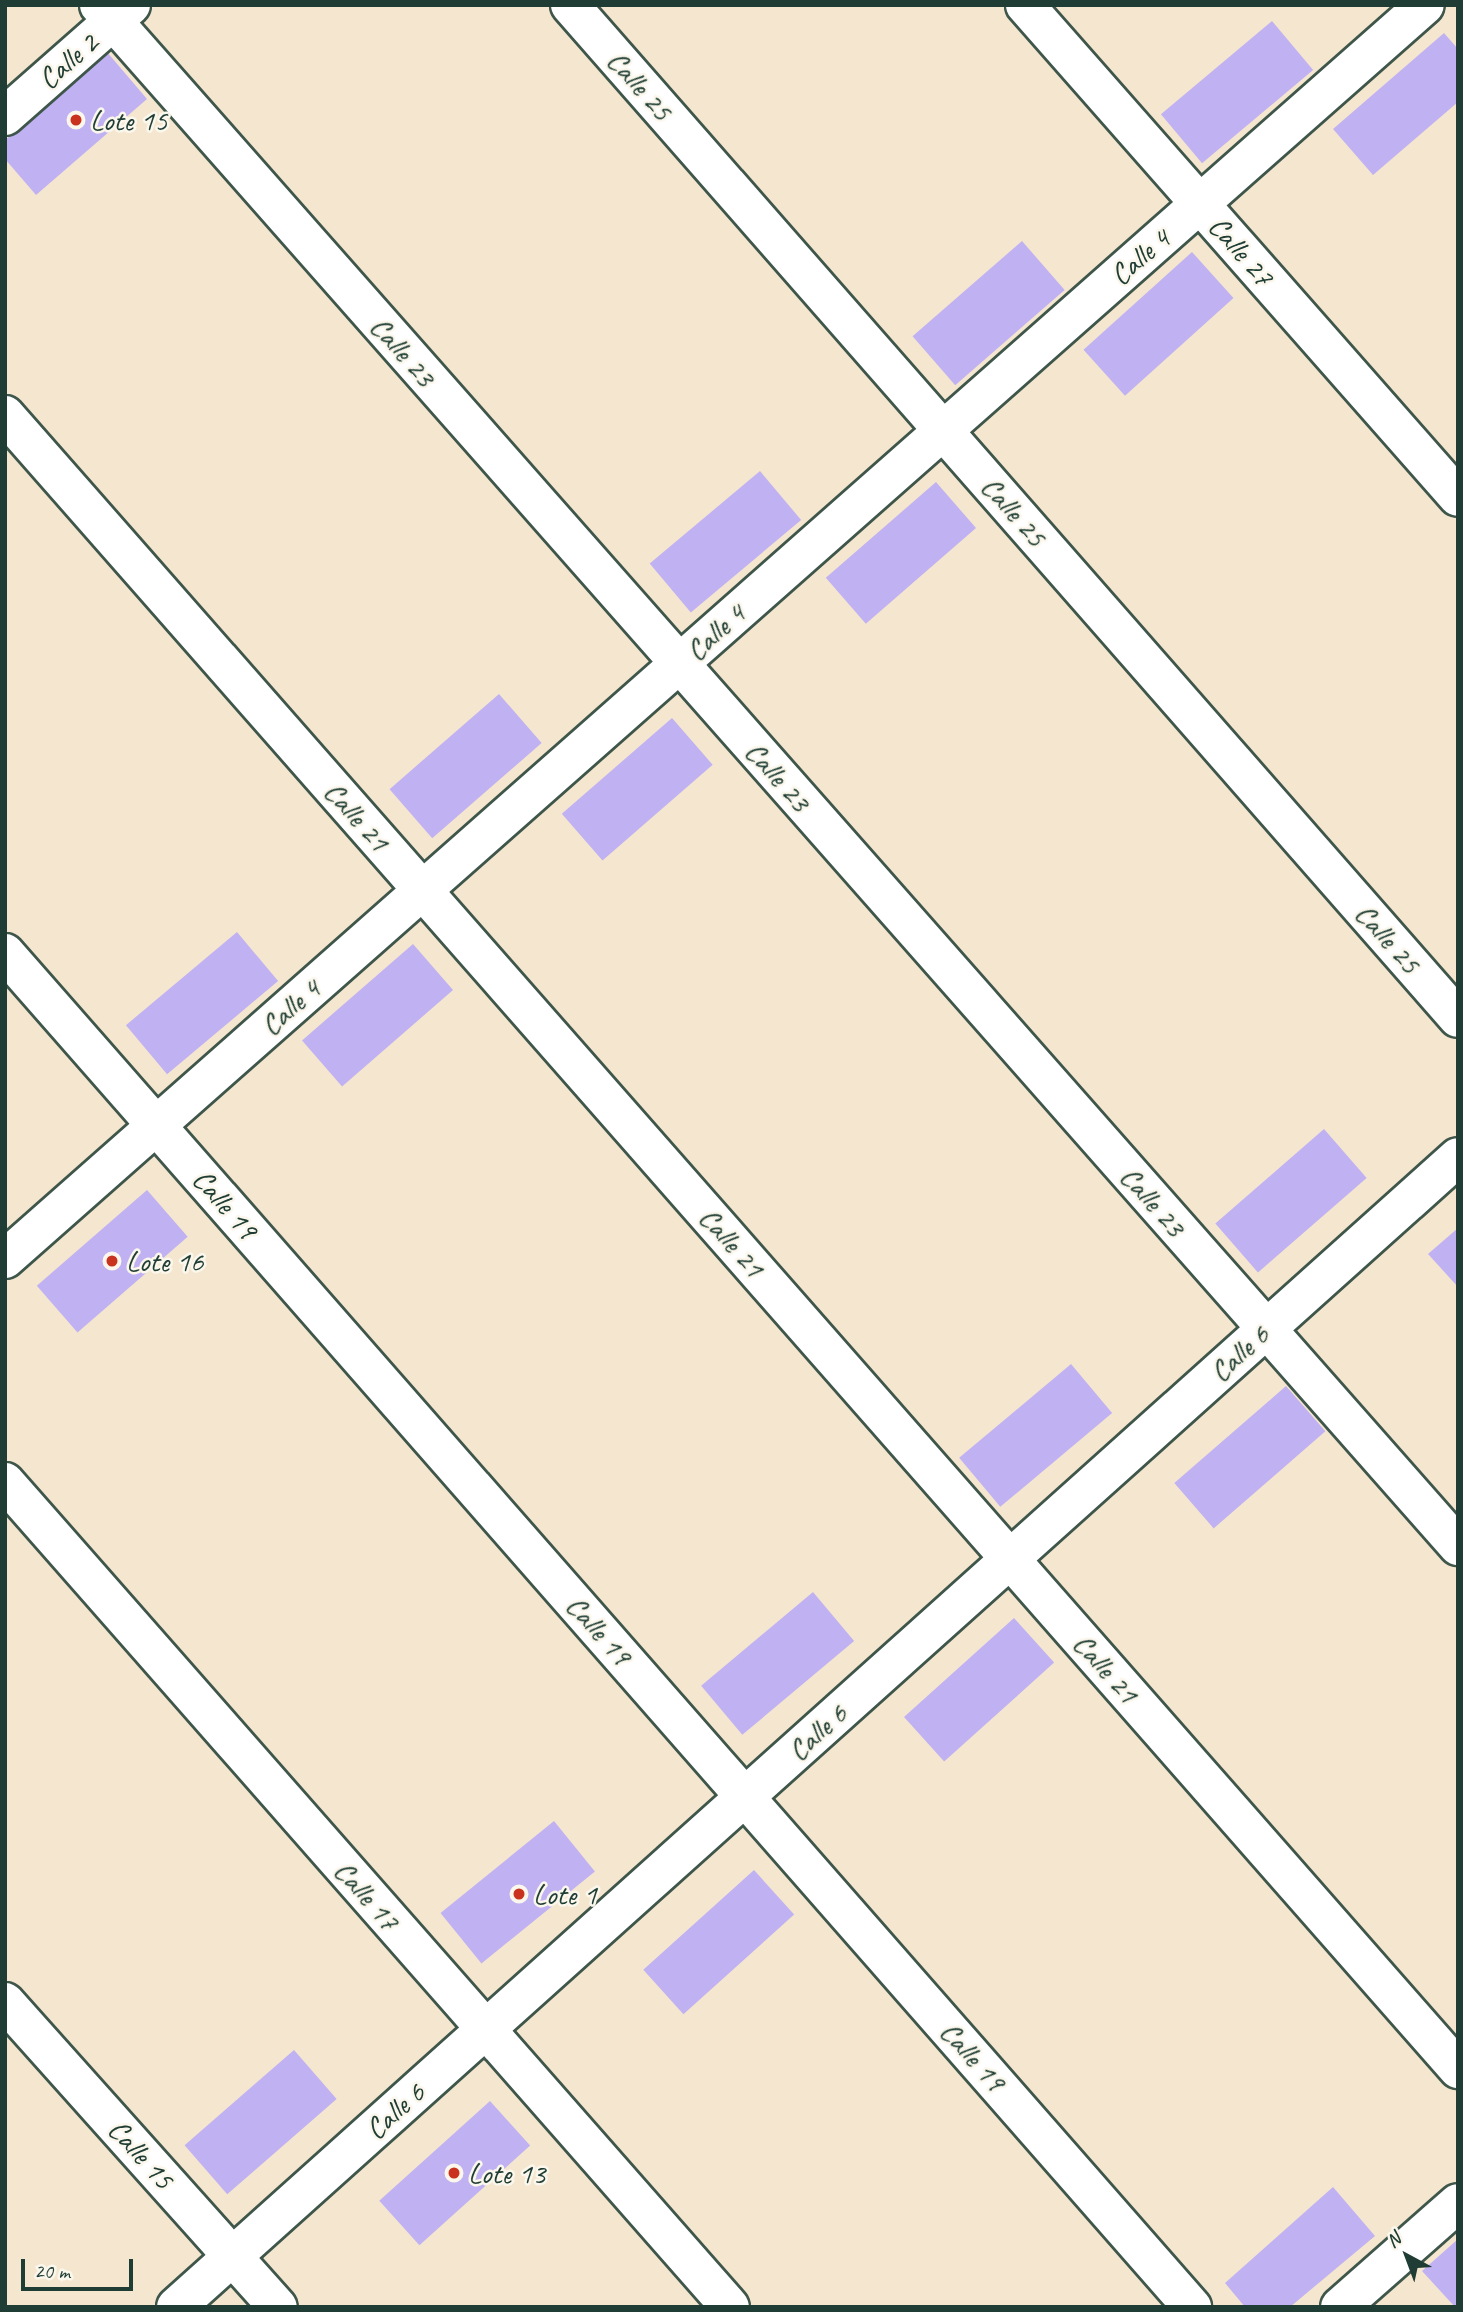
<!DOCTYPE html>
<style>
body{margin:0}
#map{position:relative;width:1463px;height:2312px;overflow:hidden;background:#f5e7cf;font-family:Caveat,sans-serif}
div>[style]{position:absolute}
.building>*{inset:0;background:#c0b1f2;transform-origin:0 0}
.roads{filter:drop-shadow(2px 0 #3f564b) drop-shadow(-2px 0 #3f564b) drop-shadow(0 2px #3f564b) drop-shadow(0 -2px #3f564b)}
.street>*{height:38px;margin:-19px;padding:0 19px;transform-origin:19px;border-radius:19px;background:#fff}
.dots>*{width:19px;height:19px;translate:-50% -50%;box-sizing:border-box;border:4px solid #fbf7ec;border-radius:50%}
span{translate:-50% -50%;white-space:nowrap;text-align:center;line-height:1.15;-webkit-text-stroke:5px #fbf7ec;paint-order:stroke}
.street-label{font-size:30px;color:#1f3d34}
.poi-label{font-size:30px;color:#1f3d34}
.left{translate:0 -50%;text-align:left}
.frame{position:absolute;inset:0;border:7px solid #1f3d34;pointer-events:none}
.north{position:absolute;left:1372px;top:2221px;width:70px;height:70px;-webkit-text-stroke:5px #fbf7ec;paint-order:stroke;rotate:319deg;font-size:19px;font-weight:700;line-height:28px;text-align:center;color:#1f3d34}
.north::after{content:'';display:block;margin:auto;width:24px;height:32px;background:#1f3d34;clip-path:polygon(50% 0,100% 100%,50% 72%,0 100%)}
.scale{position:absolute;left:21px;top:2259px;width:112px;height:32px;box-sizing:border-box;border:4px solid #1f3d34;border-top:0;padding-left:9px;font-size:21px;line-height:24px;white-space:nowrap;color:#1f3d34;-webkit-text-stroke:5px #fbf7ec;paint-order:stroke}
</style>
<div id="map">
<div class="building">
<div style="left:1272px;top:21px;width:64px;height:145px;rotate:50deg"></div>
<div style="clip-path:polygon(1444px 33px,1458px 49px,1458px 102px,1373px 175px,1333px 129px)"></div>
<div style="clip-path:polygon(107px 52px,147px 99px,36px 195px,5px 159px,5px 140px)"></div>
<div style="left:1022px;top:241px;width:65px;height:145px;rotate:49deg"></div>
<div style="left:1192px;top:252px;width:62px;height:146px;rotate:48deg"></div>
<div style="left:760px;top:471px;width:64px;height:144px;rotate:50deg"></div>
<div style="left:936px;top:482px;width:61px;height:146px;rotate:49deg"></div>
<div style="left:499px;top:694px;width:65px;height:145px;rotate:49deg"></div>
<div style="left:672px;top:718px;width:62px;height:146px;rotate:49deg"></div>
<div style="left:237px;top:932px;width:64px;height:145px;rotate:50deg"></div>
<div style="left:413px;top:944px;width:61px;height:147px;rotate:49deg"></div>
<div style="left:1324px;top:1129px;width:65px;height:144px;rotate:49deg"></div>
<div style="left:147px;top:1190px;width:62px;height:146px;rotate:49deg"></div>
<div style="clip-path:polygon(1458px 1228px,1458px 1287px,1428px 1254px)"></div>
<div style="left:1071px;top:1364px;width:64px;height:146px;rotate:50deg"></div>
<div style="left:1286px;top:1386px;width:60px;height:148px;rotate:49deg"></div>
<div style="left:813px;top:1592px;width:64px;height:146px;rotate:50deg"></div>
<div style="left:1014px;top:1618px;width:60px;height:148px;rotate:48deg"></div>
<div style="left:554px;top:1821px;width:65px;height:146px;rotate:51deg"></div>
<div style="left:754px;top:1870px;width:60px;height:149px;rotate:48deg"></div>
<div style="left:294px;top:2050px;width:65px;height:145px;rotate:49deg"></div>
<div style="left:490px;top:2101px;width:60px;height:149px;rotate:48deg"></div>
<div style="clip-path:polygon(1333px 2187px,1375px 2236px,1290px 2307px,1245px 2307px,1225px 2283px)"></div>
<div style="clip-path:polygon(1458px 2239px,1458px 2307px,1455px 2307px,1422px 2271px)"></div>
</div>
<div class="roads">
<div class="street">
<div style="left:99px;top:5px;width:2055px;rotate:48.59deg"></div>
<div style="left:570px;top:5px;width:1347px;rotate:48.76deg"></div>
<div style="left:1025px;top:5px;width:655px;rotate:48.65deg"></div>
<div style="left:5px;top:116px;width:168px;rotate:-41.4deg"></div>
<div style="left:5px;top:415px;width:2202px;rotate:48.7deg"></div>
<div style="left:5px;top:953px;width:1801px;rotate:48.76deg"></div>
<div style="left:5px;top:1259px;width:1894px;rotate:-41.45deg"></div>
<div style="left:5px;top:1482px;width:1098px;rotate:48.69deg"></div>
<div style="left:5px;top:2002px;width:409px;rotate:48.2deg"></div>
<div style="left:176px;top:2307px;width:1722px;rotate:-41.89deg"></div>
<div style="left:1340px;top:2307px;width:157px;rotate:-41.4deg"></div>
</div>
</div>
<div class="dots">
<div style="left:76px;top:120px;background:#c8321e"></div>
<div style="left:112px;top:1261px;background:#c8321e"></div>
<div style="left:519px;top:1894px;background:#c8321e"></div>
<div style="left:454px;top:2173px;background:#c8321e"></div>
</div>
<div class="street-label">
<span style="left:68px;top:61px;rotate:-41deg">Calle 2</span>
<span style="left:640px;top:85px;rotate:49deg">Calle 25</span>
<span style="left:1241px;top:251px;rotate:49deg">Calle 27</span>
<span style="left:1140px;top:257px;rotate:-41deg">Calle 4</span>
<span style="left:403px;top:351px;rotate:49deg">Calle 23</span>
<span style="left:1014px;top:511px;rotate:49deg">Calle 25</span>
<span style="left:715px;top:632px;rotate:-42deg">Calle 4</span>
<span style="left:778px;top:776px;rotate:49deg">Calle 23</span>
<span style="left:357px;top:816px;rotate:49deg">Calle 21</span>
<span style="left:1388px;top:938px;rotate:49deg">Calle 25</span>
<span style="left:290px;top:1007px;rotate:-41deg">Calle 4</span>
<span style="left:1153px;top:1201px;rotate:49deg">Calle 23</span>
<span style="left:225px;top:1204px;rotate:49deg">Calle 19</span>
<span style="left:732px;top:1242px;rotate:49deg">Calle 21</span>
<span style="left:1239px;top:1353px;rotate:-42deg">Calle 6</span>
<span style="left:599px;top:1630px;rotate:49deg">Calle 19</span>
<span style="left:1106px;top:1668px;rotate:49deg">Calle 21</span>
<span style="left:817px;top:1732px;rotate:-42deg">Calle 6</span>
<span style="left:367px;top:1895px;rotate:49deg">Calle 17</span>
<span style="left:973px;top:2056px;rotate:49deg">Calle 19</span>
<span style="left:395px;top:2111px;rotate:-42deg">Calle 6</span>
<span style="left:141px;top:2154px;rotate:48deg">Calle 15</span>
</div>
<div class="poi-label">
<span class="left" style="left:90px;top:120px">Lote 15</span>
<span class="left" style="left:126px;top:1261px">Lote 16</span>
<span class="left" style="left:533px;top:1894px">Lote 1</span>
<span class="left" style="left:468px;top:2173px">Lote 13</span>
</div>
<div class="frame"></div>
<div class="north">N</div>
<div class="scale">20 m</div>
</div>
